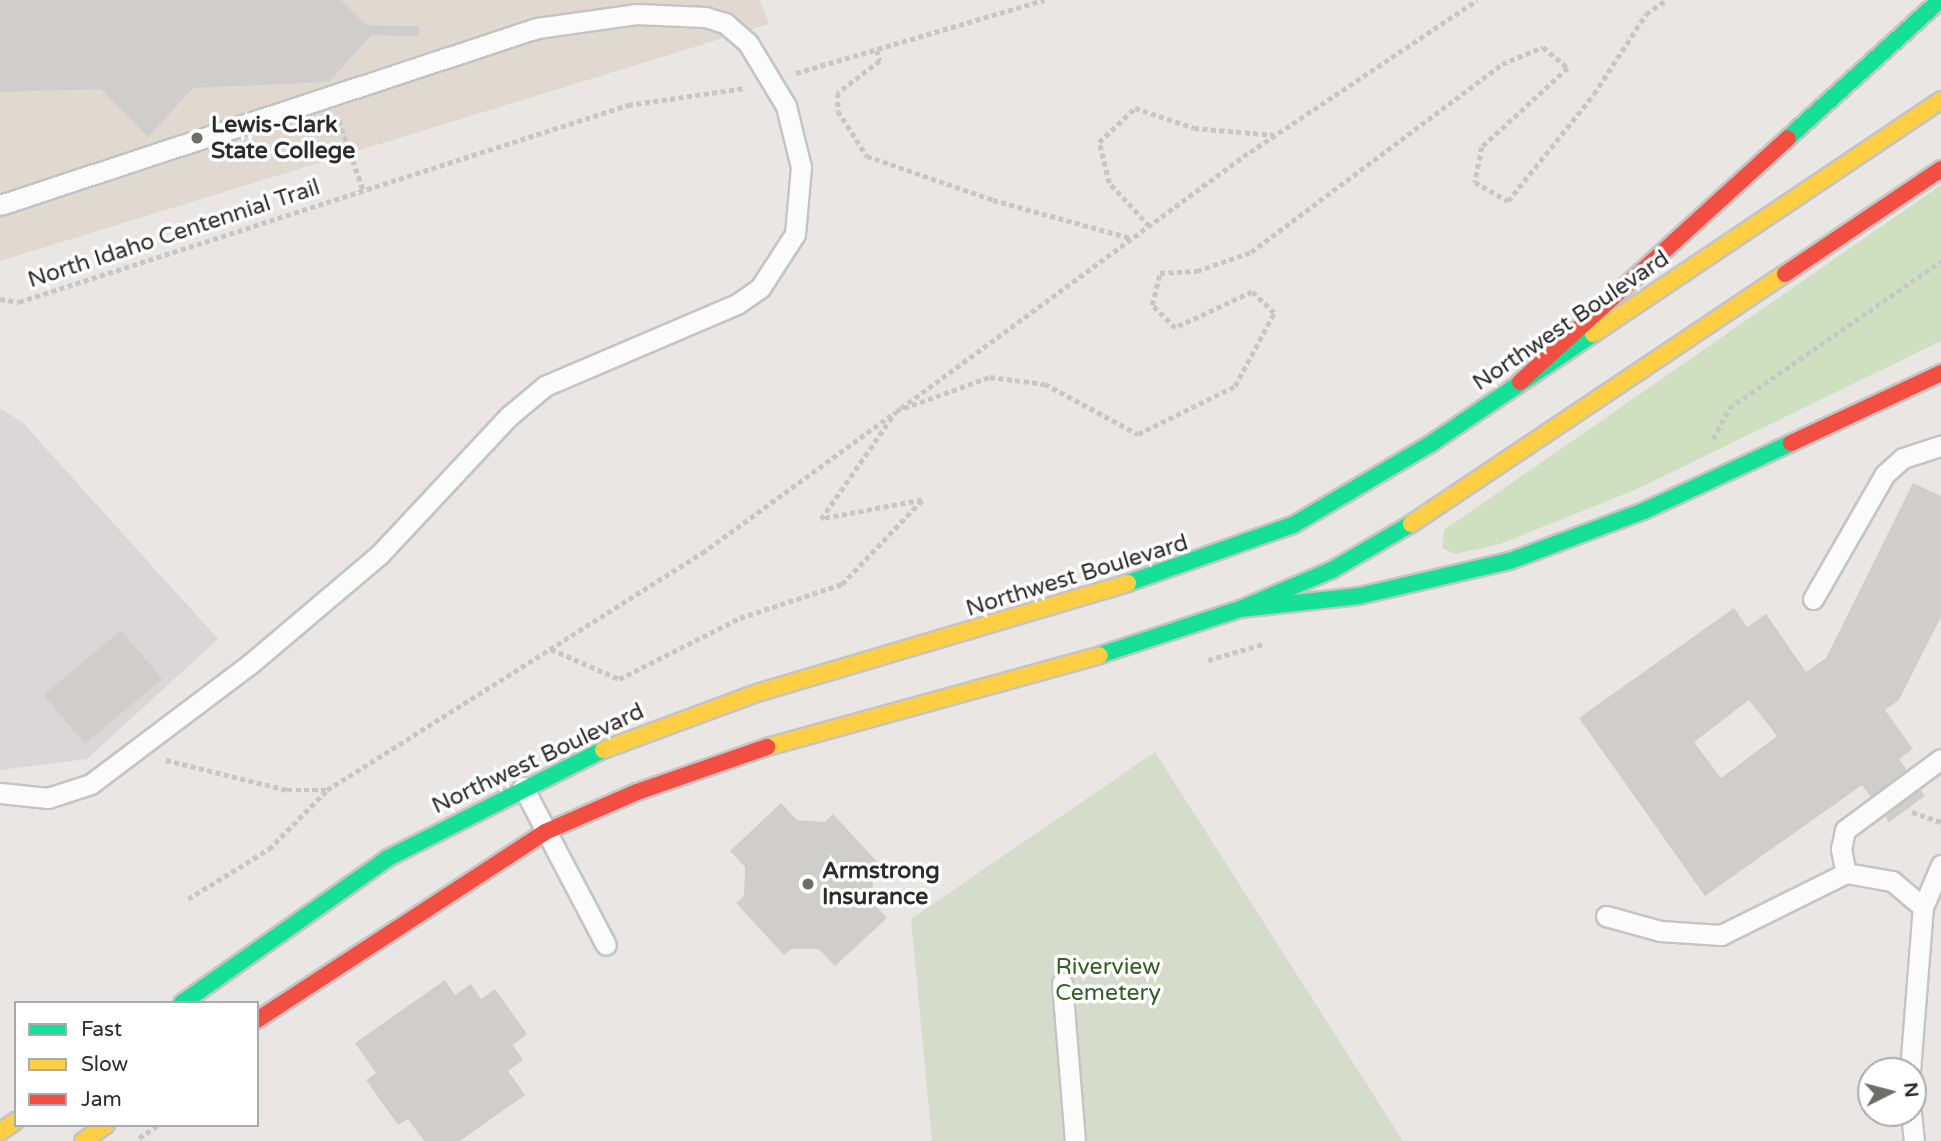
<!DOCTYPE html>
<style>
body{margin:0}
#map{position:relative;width:1941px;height:1141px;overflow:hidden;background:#e9e6e3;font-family:"Varela Round",sans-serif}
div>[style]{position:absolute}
.industrial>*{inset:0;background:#dad7d9}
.education>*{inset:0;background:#dfd9d0}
.green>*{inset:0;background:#cee0c0}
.cemetery>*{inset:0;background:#d6dccc}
.building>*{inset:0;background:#d0cecc;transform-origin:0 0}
.path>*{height:4.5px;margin-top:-2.25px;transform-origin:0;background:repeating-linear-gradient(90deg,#c7c7c6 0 5px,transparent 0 8.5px)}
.roads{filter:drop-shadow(2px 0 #c5c4c5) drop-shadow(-2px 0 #c5c4c5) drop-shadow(0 2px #c5c4c5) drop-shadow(0 -2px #c5c4c5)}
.lane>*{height:19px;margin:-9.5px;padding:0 9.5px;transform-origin:9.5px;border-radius:9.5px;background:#fcfbfb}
.fast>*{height:16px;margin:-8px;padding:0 8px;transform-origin:8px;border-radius:8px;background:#16e098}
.slow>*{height:16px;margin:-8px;padding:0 8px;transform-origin:8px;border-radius:8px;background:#ffcf43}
.jam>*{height:16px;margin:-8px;padding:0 8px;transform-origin:8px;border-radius:8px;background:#f24e42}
.dots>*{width:19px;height:19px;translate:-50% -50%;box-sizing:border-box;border:4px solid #fff;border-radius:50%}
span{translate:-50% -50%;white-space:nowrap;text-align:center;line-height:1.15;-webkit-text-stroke:7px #fff;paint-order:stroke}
.poi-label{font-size:23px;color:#2c2c2c;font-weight:700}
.left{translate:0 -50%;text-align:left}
.street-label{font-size:23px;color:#2c2c2c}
.park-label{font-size:23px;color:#326124}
.legend{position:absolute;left:14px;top:1001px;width:245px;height:126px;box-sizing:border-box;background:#fff;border:2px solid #ababab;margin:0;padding:9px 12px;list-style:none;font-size:21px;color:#2c2c2c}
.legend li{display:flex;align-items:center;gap:14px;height:35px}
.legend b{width:35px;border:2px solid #ababab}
.north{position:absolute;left:1857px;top:1057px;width:70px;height:70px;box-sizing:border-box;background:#fff;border:2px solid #ababab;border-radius:50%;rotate:84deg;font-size:19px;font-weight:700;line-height:28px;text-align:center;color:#2c2c2c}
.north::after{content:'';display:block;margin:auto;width:24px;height:32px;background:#6e6d6c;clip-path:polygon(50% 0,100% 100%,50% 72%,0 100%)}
</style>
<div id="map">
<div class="industrial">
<div style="clip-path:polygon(0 408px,23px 423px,218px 639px,87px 759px,0 770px)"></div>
</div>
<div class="education">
<div style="clip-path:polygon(0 0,760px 0,769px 24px,0 261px)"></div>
</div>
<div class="green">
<div style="clip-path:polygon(1941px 185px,1941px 341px,1637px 489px,1500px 544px,1455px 554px,1442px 548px,1444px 530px)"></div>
</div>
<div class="cemetery">
<div style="clip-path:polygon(1155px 752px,1403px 1141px,932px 1141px,911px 919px)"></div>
</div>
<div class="building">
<div style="clip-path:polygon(0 0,341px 0,366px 25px,419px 26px,419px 36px,371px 35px,329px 82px,193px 88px,148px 137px,101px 89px,0 92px)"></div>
<div style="clip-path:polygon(evenodd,1913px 483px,1941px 496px,1941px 617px,1899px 700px,1885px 710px,1913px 749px,1899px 759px,1925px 796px,1889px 822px,1862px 785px,1705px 896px,1579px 718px,1734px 608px,1747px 627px,1766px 614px,1806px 672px,1826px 658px,1913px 483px,1749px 700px,1777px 736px,1721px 778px,1694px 742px,1749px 700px)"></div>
<div style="left:121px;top:630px;width:64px;height:101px;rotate:50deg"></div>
<div style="clip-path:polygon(781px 803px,797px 820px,825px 822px,833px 814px,881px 866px,874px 873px,871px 901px,887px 918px,835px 966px,819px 949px,791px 949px,784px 955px,736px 903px,744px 896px,745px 867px,730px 851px)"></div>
<div style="clip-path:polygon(445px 980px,455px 995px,471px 984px,481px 999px,495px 989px,527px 1034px,513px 1045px,523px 1060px,508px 1071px,525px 1095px,460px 1141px,424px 1141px,408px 1119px,398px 1125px,366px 1080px,376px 1073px,355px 1043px)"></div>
</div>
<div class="path">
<div style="left:877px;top:50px;width:11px;rotate:75deg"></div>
<div style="left:880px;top:61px;width:53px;rotate:142.7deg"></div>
<div style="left:838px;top:93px;width:18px;rotate:90deg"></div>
<div style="left:838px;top:111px;width:54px;rotate:57.2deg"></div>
<div style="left:867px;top:156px;width:133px;rotate:19.2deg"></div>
<div style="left:993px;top:200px;width:143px;rotate:15.4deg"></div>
<div style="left:796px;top:73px;width:259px;rotate:-16.4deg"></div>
<div style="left:339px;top:120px;width:76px;rotate:70.9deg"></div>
<div style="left:1149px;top:226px;width:59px;rotate:-132.9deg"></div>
<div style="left:1109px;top:183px;width:42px;rotate:-103.7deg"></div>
<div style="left:1099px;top:142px;width:50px;rotate:-43.4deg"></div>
<div style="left:1135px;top:108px;width:62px;rotate:18.7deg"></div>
<div style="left:1194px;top:128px;width:80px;rotate:5deg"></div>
<div style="left:0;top:299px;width:19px;rotate:9deg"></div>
<div style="left:19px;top:302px;width:640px;rotate:-17.93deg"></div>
<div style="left:628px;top:105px;width:117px;rotate:-8.3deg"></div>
<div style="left:901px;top:408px;width:433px;rotate:-36.3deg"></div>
<div style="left:1250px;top:152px;width:273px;rotate:-33.8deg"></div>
<div style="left:1713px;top:439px;width:35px;rotate:-63deg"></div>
<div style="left:1729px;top:408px;width:258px;rotate:-34.7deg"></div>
<div style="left:551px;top:649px;width:74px;rotate:23.8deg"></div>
<div style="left:619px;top:679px;width:136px;rotate:-26.8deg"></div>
<div style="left:740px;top:618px;width:108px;rotate:-18.4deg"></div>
<div style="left:842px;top:584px;width:116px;rotate:-46.4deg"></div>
<div style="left:922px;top:500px;width:103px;rotate:169.3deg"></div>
<div style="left:821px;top:519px;width:131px;rotate:-55.2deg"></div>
<div style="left:896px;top:411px;width:100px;rotate:-19.9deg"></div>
<div style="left:990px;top:377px;width:55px;rotate:7.3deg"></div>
<div style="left:1045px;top:384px;width:106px;rotate:28.3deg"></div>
<div style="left:1138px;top:434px;width:108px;rotate:-26.3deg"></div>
<div style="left:1235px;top:386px;width:83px;rotate:-61.9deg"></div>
<div style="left:1274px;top:313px;width:30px;rotate:-136deg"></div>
<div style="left:1252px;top:292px;width:85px;rotate:154.9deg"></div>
<div style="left:1175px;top:328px;width:33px;rotate:-135deg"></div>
<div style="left:1152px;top:305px;width:33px;rotate:-76deg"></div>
<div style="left:1160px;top:273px;width:37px;rotate:-3deg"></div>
<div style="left:1197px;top:271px;width:57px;rotate:-19.4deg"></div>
<div style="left:1251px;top:252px;width:314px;rotate:-36.8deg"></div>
<div style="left:1502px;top:64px;width:44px;rotate:-22.5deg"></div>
<div style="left:1543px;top:47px;width:33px;rotate:40deg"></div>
<div style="left:1568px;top:68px;width:117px;rotate:137.4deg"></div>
<div style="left:1482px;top:147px;width:36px;rotate:101deg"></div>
<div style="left:1475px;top:182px;width:38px;rotate:30deg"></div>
<div style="left:1508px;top:201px;width:137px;rotate:-51.2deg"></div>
<div style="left:1594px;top:94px;width:95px;rotate:-57deg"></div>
<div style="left:1646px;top:14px;width:24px;rotate:-35deg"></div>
<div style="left:1208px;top:660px;width:57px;rotate:-16.2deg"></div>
<div style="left:166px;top:760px;width:125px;rotate:13.9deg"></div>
<div style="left:287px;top:790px;width:40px"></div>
<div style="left:327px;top:790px;width:444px;rotate:-32.3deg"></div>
<div style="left:702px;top:553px;width:234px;rotate:-36.1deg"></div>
<div style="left:1912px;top:812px;width:31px;rotate:19deg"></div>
<div style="left:188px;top:899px;width:95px;rotate:-31.7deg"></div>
<div style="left:269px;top:849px;width:81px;rotate:-45.5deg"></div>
<div style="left:139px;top:1138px;width:23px;rotate:-34deg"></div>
</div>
<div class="roads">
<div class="lane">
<div style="left:0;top:205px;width:565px;rotate:-18.24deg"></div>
<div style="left:537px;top:28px;width:100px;rotate:-8deg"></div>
<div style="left:636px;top:14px;width:69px;rotate:2.5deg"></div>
<div style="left:705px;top:17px;width:21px;rotate:17deg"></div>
<div style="left:725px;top:23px;width:30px;rotate:41deg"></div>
<div style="left:748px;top:43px;width:74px;rotate:58.9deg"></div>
<div style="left:786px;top:106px;width:63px;rotate:76.2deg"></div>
<div style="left:801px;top:167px;width:67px;rotate:95.1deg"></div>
<div style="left:795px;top:234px;width:64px;rotate:122.9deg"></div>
<div style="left:760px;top:288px;width:28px;rotate:145deg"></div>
<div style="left:737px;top:304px;width:209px;rotate:156.9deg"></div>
<div style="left:545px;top:386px;width:47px;rotate:140.2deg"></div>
<div style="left:509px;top:416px;width:190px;rotate:133.1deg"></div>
<div style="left:379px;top:555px;width:169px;rotate:139.8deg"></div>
<div style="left:250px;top:664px;width:199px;rotate:143deg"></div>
<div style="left:91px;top:784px;width:45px;rotate:162deg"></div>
<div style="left:48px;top:798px;width:48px;rotate:-174.1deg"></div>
<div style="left:1813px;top:599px;width:144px;rotate:-60.1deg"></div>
<div style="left:1885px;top:474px;width:24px;rotate:-42deg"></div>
<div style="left:1903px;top:458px;width:40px;rotate:-18deg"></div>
<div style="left:523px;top:787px;width:178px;rotate:62.3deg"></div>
<div style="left:1846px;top:873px;width:25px;rotate:-102deg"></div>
<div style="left:1841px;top:849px;width:19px;rotate:-78deg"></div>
<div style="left:1845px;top:830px;width:119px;rotate:-36.5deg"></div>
<div style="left:1606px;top:916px;width:56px;rotate:15.5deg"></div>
<div style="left:1660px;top:931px;width:61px;rotate:3.8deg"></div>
<div style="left:1721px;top:935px;width:140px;rotate:-26.4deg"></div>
<div style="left:1846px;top:873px;width:47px;rotate:9.9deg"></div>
<div style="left:1892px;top:881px;width:40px;rotate:40deg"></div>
<div style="left:1062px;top:983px;width:159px;rotate:85.3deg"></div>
<div style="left:1910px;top:1071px;width:165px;rotate:-85.5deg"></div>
<div style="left:1923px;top:907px;width:46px;rotate:-66.8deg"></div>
<div style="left:1911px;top:1113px;width:28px;rotate:84deg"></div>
</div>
<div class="fast">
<div style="left:1788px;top:138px;width:205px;rotate:-42.2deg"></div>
<div style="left:1128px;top:583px;width:175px;rotate:-19.4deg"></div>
<div style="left:1293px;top:525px;width:161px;rotate:-30.5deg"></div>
<div style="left:1432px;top:443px;width:194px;rotate:-34.1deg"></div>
<div style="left:1240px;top:609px;width:120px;rotate:-6.2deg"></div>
<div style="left:1359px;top:596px;width:155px;rotate:-13.1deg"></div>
<div style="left:1510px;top:561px;width:143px;rotate:-20.5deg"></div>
<div style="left:1644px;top:511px;width:162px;rotate:-24.8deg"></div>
<div style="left:1100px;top:655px;width:147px;rotate:-18.2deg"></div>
<div style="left:1240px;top:609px;width:100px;rotate:-23deg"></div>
<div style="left:1332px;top:570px;width:91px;rotate:-30.2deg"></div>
<div style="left:182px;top:1003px;width:252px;rotate:-35.1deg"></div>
<div style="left:388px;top:858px;width:241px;rotate:-26.7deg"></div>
</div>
<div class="slow">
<div style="left:1593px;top:334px;width:419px;rotate:-33.9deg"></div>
<div style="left:1411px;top:524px;width:450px;rotate:-33.8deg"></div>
<div style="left:767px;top:747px;width:345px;rotate:-15.4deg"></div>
<div style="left:603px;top:750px;width:164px;rotate:-20.3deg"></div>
<div style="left:757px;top:693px;width:387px;rotate:-16.5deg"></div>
<div style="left:0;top:1132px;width:19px;rotate:-35deg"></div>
<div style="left:83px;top:1141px;width:28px;rotate:-35deg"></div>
</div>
<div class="jam">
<div style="left:1785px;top:274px;width:188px;rotate:-33.9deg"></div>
<div style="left:1520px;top:382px;width:362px;rotate:-42.3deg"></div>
<div style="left:1791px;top:443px;width:166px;rotate:-25deg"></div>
<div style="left:257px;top:1020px;width:344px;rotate:-33.1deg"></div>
<div style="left:545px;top:832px;width:100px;rotate:-23.5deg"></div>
<div style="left:637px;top:792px;width:138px;rotate:-19.1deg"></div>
</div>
</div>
<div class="dots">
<div style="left:197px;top:138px;background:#6e6d6c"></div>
<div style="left:808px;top:884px;background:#6e6d6c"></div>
</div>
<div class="poi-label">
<span class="left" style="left:211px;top:138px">Lewis-Clark<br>State College</span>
<span class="left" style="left:822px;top:884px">Armstrong<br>Insurance</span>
</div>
<div class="street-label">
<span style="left:174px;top:234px;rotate:-18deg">North Idaho Centennial Trail</span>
<span style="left:1571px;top:321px;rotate:-34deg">Northwest Boulevard</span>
<span style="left:1077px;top:576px;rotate:-17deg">Northwest Boulevard</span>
<span style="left:538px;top:759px;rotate:-25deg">Northwest Boulevard</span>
</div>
<div class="park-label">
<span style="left:1108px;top:980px">Riverview<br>Cemetery</span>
</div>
<ul class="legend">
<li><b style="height:9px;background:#16e098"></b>Fast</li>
<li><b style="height:9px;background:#ffcf43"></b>Slow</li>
<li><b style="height:9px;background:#f24e42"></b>Jam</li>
</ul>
<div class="north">N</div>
</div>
